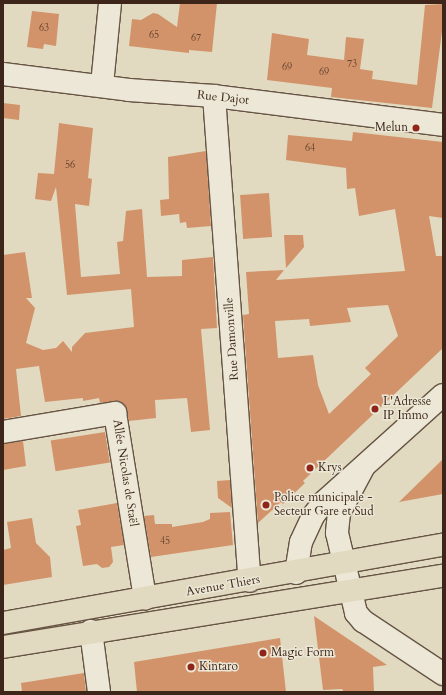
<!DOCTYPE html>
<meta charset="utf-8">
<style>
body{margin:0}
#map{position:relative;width:446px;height:695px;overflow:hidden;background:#e1dac0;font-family:Cardo,serif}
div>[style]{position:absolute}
.building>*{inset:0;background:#d2936a;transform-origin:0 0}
.roads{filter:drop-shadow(1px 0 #665343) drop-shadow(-1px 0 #665343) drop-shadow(0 1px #665343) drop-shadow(0 -1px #665343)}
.street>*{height:22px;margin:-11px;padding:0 11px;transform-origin:11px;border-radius:11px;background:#ece7d6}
.primary>*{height:22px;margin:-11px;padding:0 11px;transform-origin:11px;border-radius:11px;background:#e1dac0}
.dots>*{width:11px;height:11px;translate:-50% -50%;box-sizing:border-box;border:2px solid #ece7d6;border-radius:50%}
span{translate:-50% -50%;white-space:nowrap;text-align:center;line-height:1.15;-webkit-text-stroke:3px #ece7d6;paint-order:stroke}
.number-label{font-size:10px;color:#62412d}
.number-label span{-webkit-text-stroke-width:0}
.street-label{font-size:12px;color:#3d2619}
.poi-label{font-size:12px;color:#3d2619}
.right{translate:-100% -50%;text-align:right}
.left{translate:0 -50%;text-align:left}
.frame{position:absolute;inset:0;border:4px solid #3d2619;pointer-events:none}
</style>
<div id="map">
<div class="building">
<div style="clip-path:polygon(180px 3px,217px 3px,212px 52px,189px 50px,189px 53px,129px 46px,132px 19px,141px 20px,153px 13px,158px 14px,177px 27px)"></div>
<div style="clip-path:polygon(443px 4px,443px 24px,432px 108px,331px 97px,332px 88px,267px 80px,272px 33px,309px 39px,307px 55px,344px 60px,346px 37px,364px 39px,360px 69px,373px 71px,372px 79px,417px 85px,425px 5px)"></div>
<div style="clip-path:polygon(32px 11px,59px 14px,56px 46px,44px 44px,43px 49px,27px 47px)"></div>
<div style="clip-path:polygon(3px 103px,20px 105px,19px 120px,3px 118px)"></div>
<div style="clip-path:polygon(59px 123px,93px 128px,88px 178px,92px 179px,89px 206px,75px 204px,81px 277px,120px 274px,117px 242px,123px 241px,126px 211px,142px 209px,147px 277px,182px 276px,182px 260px,213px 257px,217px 328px,201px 329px,210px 430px,191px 432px,187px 398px,155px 400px,156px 418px,129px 421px,125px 405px,119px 401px,100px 403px,99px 398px,83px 401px,83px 398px,45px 402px,39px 366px,16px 369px,21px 416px,3px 419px,3px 255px,25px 252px,32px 298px,26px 298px,35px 308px,26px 343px,43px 350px,56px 348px,63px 341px,72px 352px,72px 347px,85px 333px,134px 327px,131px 289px,67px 295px,56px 187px,51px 201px,35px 199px,38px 173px,54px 174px)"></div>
<div style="clip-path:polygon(evenodd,353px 132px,443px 142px,443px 218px,429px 216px,436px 256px,443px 256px,443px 348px,303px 481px,305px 483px,283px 504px,281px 502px,258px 523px,243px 315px,249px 314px,246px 272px,284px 270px,276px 280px,405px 271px,395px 209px,359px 216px,355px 188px,347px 189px,346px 168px,286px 160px,288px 135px,352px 141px,353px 132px,388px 305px,398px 336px,365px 368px,371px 374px,329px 414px,318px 385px,313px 355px,278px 358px,275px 321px,309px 319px,310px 326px,351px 322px,347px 308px,388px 305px)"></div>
<div style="clip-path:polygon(206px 151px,211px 226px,187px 228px,186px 222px,180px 223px,179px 214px,161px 216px,160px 200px,169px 199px,168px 157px)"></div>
<div style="left:269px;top:193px;width:44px;height:29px;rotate:86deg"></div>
<div style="clip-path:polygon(284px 235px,303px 235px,304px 247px,286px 268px)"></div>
<div style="left:105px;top:432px;width:31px;height:55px;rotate:81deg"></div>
<div style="clip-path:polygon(23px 441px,26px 466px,3px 470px,3px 444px)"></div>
<div style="clip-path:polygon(443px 459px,443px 494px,399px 502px)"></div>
<div style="clip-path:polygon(230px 480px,232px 508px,218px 498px,217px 481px)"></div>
<div style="clip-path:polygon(117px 503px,124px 545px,111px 547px,113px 562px,109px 567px,102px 568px,97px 564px,83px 566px,76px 526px,81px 525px,78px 510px)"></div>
<div style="clip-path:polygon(230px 512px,233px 545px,151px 557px,144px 516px,154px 515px,155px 524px,172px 524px,172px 527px,203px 522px,210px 519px,210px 513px)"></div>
<div style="clip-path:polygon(32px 518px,36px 543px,50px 557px,52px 577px,3px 585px,3px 550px,11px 548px,7px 522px)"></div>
<div style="clip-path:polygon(314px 616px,387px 665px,373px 667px,374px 692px,344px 692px,342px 689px,323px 690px)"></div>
<div style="clip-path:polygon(280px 638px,286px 692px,137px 692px,134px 662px)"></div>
<div style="clip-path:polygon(84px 673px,86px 692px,22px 692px,21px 683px)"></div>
</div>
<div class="roads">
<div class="street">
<div style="left:3px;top:74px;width:127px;rotate:7.2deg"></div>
<div style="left:129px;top:90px;width:85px;rotate:4deg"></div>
<div style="left:214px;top:96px;width:231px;rotate:7.2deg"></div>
<div style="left:102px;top:85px;width:82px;rotate:-84.4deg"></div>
<div style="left:214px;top:96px;width:486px;rotate:85.8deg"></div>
<div style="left:3px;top:432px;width:114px;rotate:-9.6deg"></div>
<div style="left:115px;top:413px;width:188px;rotate:80.8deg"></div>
<div style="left:363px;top:468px;width:51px;rotate:118.1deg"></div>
<div style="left:339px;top:513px;width:20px;rotate:96deg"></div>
<div style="left:337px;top:533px;width:82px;rotate:76.6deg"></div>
<div style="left:356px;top:613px;width:11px;rotate:49deg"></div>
<div style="left:363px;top:621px;width:96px;rotate:33.5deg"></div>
<div style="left:296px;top:573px;width:31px;rotate:-81deg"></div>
<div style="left:301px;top:542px;width:29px;rotate:-65deg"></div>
<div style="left:313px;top:516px;width:18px;rotate:-52deg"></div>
<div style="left:324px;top:502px;width:160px;rotate:-42deg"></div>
<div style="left:91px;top:631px;width:62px;rotate:82.5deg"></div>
</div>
<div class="primary">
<div style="left:3px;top:623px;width:447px;rotate:-10.1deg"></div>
<div style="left:3px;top:647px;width:446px;rotate:-9.2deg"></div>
</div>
</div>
<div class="dots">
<div style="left:416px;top:128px;background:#8f2418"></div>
<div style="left:375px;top:409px;background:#8f2418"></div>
<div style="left:310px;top:468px;background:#8f2418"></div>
<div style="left:266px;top:505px;background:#8f2418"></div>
<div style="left:263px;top:653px;background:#8f2418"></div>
<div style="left:191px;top:667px;background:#8f2418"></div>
</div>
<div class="number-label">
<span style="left:44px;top:29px">63</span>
<span style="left:154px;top:36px">65</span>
<span style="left:196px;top:39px">67</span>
<span style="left:352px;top:65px">73</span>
<span style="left:287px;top:68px">69</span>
<span style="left:324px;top:73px">69</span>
<span style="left:310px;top:149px">64</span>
<span style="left:70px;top:166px">56</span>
<span style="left:165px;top:542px">45</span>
</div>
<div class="street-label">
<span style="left:223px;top:98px;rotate:6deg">Rue Dajot</span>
<span style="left:232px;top:339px;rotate:-94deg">Rue Damonville</span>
<span style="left:125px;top:473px;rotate:81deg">Allée Nicolas de Staël</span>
<span style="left:223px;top:586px;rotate:-10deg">Avenue Thiers</span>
</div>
<div class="poi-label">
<span class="right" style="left:408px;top:128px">Melun</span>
<span class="left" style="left:383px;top:409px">L'Adresse<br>IP Immo</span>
<span class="left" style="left:318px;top:468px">Krys</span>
<span class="left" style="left:274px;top:505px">Police municipale -<br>Secteur Gare et Sud</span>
<span class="left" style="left:271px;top:653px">Magic Form</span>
<span class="left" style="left:199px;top:667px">Kintaro</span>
</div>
<div class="frame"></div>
</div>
